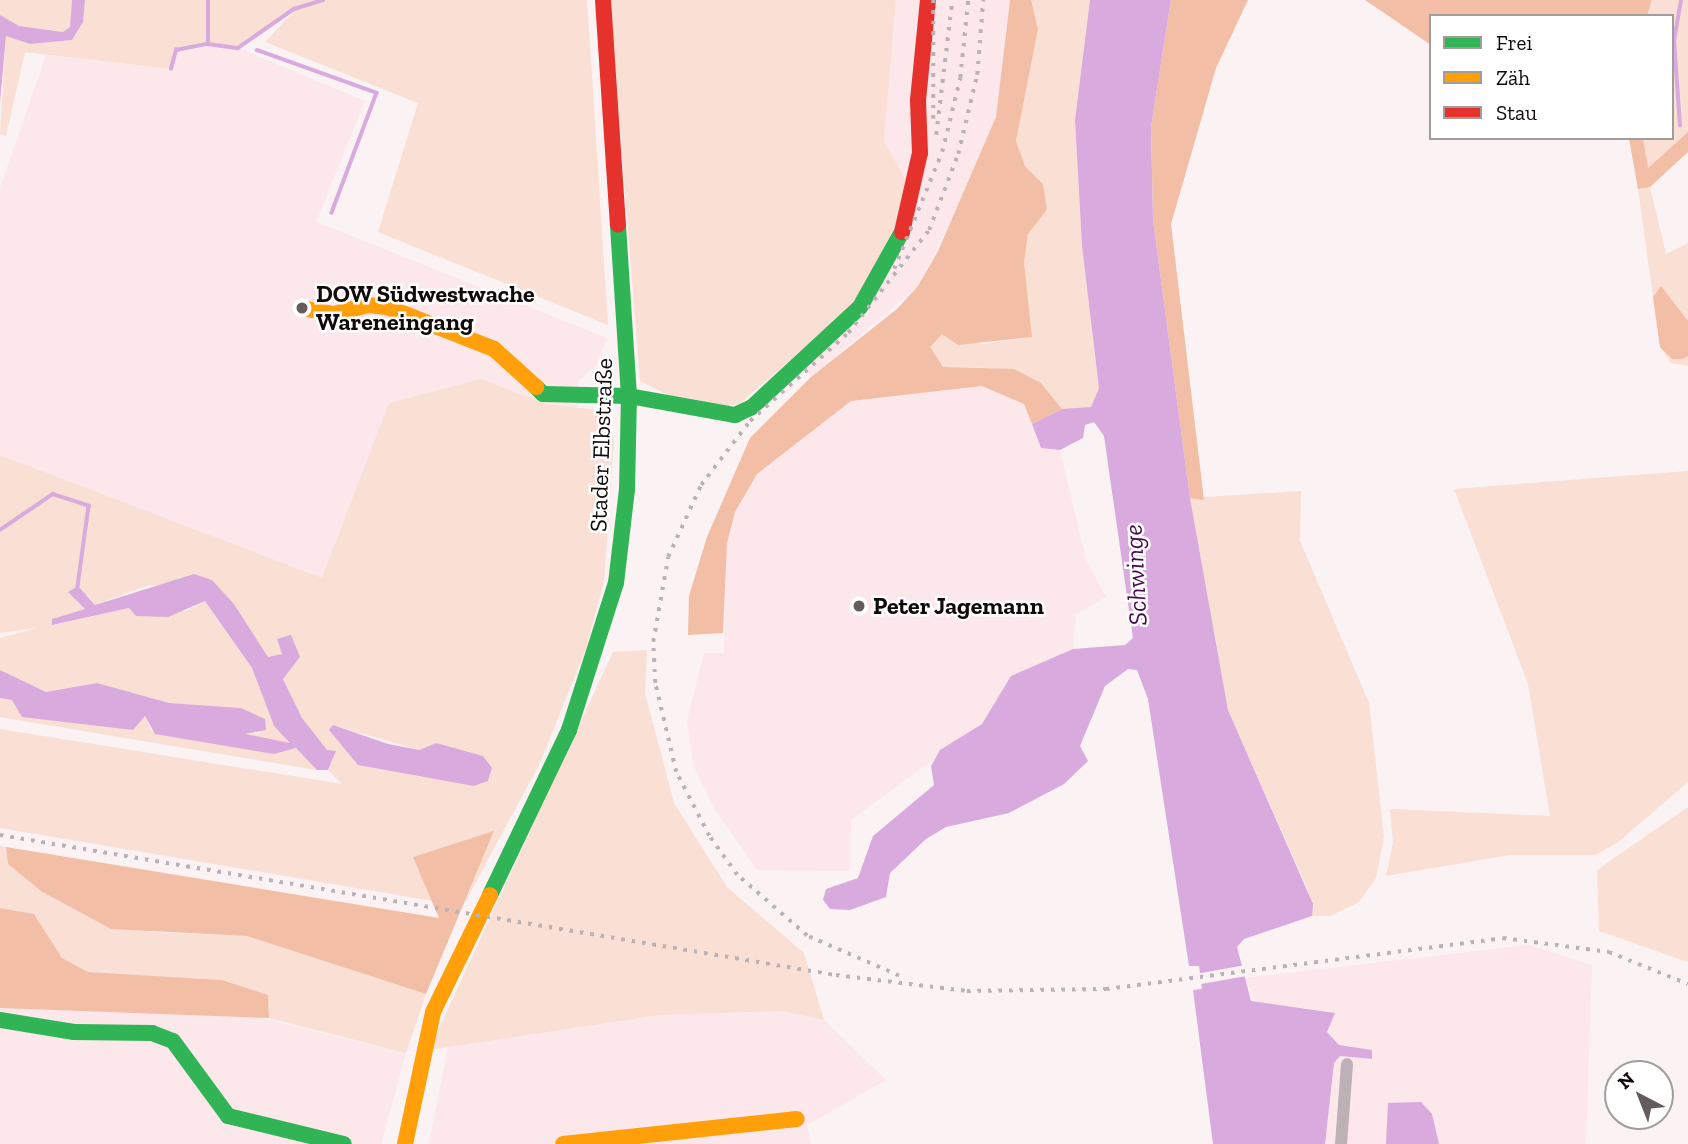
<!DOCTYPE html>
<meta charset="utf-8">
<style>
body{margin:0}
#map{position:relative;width:1688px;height:1144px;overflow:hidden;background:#faf2f3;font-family:"Zilla Slab",serif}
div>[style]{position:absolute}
.built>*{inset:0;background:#fce7eb}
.green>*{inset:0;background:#f9dfd4}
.forest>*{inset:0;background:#f2bea5}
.water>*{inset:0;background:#d8aadd}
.pier>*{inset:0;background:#faf2f3;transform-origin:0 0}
.stream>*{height:3.5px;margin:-1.75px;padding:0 1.75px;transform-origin:1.75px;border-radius:1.75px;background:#d8aadd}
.street>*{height:12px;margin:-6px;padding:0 6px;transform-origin:6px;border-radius:6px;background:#bdb1b7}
.fast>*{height:16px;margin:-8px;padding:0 8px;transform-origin:8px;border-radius:8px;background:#30b455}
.slow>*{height:16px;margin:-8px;padding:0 8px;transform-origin:8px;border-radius:8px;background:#ff9f0a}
.jam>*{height:16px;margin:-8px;padding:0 8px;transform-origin:8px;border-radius:8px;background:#e5322d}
.rail>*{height:3.5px;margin-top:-1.75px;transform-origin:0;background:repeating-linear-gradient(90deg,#bbb2b7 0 3.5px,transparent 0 10.5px)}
.dots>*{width:19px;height:19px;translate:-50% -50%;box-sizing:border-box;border:4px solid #fff;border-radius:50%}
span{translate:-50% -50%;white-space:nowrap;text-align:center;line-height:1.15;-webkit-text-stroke:5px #fff;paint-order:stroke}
.poi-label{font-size:24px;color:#110a0b;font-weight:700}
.left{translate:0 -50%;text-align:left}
.street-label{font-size:24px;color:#110a0b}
.water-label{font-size:26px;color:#470c4f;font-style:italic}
.legend{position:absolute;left:1429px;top:14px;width:245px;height:126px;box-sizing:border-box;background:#fff;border:2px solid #a09d9d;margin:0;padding:9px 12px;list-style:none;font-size:21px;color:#110a0b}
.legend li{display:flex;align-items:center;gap:14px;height:35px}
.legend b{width:35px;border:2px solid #a09d9d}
.north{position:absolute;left:1604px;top:1060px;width:70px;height:70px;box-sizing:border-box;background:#fff;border:2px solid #a09d9d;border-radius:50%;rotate:318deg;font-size:19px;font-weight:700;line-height:28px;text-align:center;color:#110a0b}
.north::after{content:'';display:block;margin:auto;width:24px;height:32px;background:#635b5c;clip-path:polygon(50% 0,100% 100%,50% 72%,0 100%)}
</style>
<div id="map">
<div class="built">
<div style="clip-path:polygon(896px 0,1010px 0,996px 117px,987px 149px,918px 286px,811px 377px,798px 358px,905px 179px,884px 141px)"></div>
<div style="clip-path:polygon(208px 44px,238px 48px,365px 101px,316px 222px,607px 338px,596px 365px,579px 380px,564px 671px,0 455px,0 188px,46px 55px,171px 69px,176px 50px)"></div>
<div style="clip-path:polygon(982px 386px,1024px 404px,1041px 448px,1060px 450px,1086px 560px,1106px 597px,1076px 614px,1073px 649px,1012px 676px,982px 724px,851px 820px,850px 871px,757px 870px,714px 808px,694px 767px,687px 721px,704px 653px,724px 653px,727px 543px,735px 512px,757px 474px,851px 401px)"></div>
<div style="clip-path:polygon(1529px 945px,1592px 965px,1586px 1144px,1325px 1144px,1334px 1063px,1339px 1056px,1372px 1059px,1339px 1045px,1327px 1032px,1329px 1011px,1256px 1003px,1245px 978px)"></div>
<div style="clip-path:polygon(0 1008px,239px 1013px,406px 1053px,381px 1144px,0 1144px)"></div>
<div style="clip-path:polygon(782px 1011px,824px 1020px,886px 1080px,807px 1125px,811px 1144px,429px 1144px,448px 1047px,660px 1015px)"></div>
</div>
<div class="green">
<div style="clip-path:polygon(0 0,72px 0,70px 27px,63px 32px,18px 26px,0 15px)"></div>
<div style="clip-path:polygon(85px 0,587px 0,608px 325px,378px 232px,418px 103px,265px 42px,298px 7px,238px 48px,208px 44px,176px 50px,171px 69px,25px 52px,6px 136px,0 134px,6px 35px,30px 44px,72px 40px,83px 22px)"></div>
<div style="clip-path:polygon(610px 0,896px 0,884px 141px,905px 179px,900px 215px,872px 275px,847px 311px,739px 404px,723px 407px,670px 396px,640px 381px)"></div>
<div style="clip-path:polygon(1031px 0,1090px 0,1075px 120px,1082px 246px,1099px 388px,1091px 407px,1073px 411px,1062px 409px,1041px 383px,991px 368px,943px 367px,929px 347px,942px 334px,983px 344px,1032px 337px,1024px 262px,1028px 234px,1047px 208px,1043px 184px,1025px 166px,1016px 141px,1038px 29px)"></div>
<div style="clip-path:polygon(1652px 0,1688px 0,1688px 132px,1647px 169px,1643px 138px,1672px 138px,1672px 16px,1647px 16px)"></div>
<div style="clip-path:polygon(1650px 187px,1666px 254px,1688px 243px,1688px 366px,1671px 363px,1660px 347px,1638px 189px)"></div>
<div style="clip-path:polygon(evenodd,481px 379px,546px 404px,605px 411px,614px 442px,604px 581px,585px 651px,539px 765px,463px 906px,494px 832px,413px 857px,433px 901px,0 828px,0 729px,342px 784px,328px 770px,336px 751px,327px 751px,302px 718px,283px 678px,300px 657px,277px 639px,282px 654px,268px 657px,234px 604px,180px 577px,167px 586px,149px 585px,95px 605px,88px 595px,68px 591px,85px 609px,52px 619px,53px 625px,129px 608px,186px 611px,205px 601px,252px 668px,274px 726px,291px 743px,281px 745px,245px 734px,261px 733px,241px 708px,169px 703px,97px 683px,46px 692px,0 670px,0 638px,37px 628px,0 633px,0 455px,322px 578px,389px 403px,481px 379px,333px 725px,419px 750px,436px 743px,492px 768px,488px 781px,474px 786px,333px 725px)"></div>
<div style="clip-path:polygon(1688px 471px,1688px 782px,1617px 843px,1595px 855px,1510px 855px,1386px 876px,1393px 843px,1390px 809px,1550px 816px,1528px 684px,1454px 489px)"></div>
<div style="clip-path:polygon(1301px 491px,1300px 541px,1369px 703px,1384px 837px,1376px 878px,1359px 902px,1330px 916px,1312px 916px,1308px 890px,1228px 710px,1190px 498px)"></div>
<div style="clip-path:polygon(647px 650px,645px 693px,674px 803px,727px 887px,804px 953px,824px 1020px,782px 1011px,660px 1015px,429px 1050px,613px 652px)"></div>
<div style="clip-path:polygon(0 698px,145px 716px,151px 731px,274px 754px,296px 748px,317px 770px,0 717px)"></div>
<div style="clip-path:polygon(1688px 807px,1688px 962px,1599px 931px,1597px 870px)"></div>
<div style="clip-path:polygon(0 846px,6px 847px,8px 864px,150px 932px,247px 936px,426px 994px,406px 1053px,269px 1018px,268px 995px,222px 980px,88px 972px,62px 958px,34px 914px,0 908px)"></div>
</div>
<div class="forest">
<div style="clip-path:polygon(1010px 0,1031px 0,1038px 29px,1016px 141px,1025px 166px,1043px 184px,1047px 209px,1028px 234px,1024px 262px,1032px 337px,958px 345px,942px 334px,930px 347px,943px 367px,1014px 369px,1041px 383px,1062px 409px,1032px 424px,1024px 404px,982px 386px,851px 401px,757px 474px,735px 512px,727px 543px,723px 633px,688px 635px,689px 596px,707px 537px,750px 438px,811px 377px,897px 309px,918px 286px,938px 251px,996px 117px)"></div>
<div style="clip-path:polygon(1171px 0,1248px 0,1216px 68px,1171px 224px,1204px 500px,1190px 498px,1153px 220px,1151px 127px)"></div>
<div style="clip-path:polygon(1365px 0,1652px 0,1647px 16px,1431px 16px,1431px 45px)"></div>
<div style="clip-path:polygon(1688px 132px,1688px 152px,1650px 187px,1638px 189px,1629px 138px,1643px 138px,1648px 168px)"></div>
<div style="clip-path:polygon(1661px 286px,1688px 321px,1688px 356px,1682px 359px,1672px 359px,1660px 347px,1653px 297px)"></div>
<div style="clip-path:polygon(494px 831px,426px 994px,247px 936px,111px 929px,41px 891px,8px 864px,6px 847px,439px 918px,413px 857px)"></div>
<div style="clip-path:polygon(0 908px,34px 914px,62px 958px,88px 972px,222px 980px,268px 995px,269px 1018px,0 1008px)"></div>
</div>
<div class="water">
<div style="clip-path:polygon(72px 0,85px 0,83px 22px,72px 40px,30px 44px,6px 36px,0 102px,0 15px,19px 26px,63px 32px,70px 27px)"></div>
<div style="clip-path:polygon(1090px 0,1171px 0,1151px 127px,1153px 220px,1190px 498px,1228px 710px,1313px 904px,1312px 916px,1244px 939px,1237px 947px,1251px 1001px,1335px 1013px,1327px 1032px,1339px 1045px,1372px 1050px,1372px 1059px,1340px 1056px,1334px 1063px,1325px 1144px,1213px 1144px,1193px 990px,1202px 989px,1199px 966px,1189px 966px,1148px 699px,1137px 670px,1128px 669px,1105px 686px,1080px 746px,1088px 761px,1064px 784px,1009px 813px,946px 827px,926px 839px,890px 873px,886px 897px,850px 910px,830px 909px,823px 900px,826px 889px,858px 878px,873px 836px,934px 785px,931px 766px,940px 750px,982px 724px,1011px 676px,1073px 649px,1125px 645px,1133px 638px,1104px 436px,1094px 422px,1085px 425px,1083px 438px,1060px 450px,1041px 448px,1032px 424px,1062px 409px,1091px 407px,1099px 388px,1082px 246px,1075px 120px)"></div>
<div style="clip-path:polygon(194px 574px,212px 580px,234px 604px,268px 657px,282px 654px,277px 639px,291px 635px,300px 657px,283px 679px,302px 718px,327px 750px,336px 751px,328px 770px,317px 770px,296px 748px,274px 754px,155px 734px,145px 716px,133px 730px,22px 717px,12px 700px,0 698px,0 670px,46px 692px,97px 683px,169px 703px,241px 708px,265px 719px,266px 730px,245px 734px,290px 743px,274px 726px,252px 668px,205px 601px,168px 617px,136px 616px,129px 608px,52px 625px,52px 619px,85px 609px,68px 592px,78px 586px,95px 605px)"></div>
<div style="clip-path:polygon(333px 725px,388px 744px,419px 750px,436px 743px,483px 756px,492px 768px,488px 781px,474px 786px,358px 765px,329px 730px)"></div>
<div style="clip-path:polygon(1421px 1102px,1432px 1114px,1439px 1144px,1386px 1144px,1388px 1103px)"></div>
</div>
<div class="pier">
<div style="left:1246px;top:965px;width:11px;height:50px;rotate:80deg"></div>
</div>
<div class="stream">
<div style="left:208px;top:44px;width:30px;rotate:8deg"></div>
<div style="left:238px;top:48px;width:68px;rotate:-34.9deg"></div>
<div style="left:294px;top:9px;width:30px;rotate:-17deg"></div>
<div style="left:257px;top:50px;width:127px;rotate:19.7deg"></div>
<div style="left:377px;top:93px;width:128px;rotate:110.6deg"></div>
<div style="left:171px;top:69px;width:20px;rotate:-75deg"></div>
<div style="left:176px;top:50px;width:33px;rotate:-11deg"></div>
<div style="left:208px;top:44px;width:44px;rotate:-90deg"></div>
<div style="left:1680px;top:126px;width:85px;rotate:-94deg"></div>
<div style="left:1674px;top:41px;width:42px;rotate:-80.3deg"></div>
<div style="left:0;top:530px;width:64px;rotate:-34.2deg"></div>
<div style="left:53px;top:494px;width:38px;rotate:18deg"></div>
<div style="left:89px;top:506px;width:81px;rotate:97.8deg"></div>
</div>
<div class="street">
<div style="left:1341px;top:1144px;width:80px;rotate:-85.7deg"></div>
</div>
<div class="fast">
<div style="left:536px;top:387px;width:10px;rotate:45deg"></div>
<div style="left:543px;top:394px;width:86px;rotate:1.3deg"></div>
<div style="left:629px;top:396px;width:108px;rotate:10.2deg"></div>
<div style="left:735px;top:415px;width:19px;rotate:-25deg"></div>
<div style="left:752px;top:407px;width:147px;rotate:-42.8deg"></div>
<div style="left:860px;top:307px;width:86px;rotate:-60.8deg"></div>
<div style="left:490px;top:895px;width:183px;rotate:-64.4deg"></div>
<div style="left:569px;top:730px;width:154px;rotate:-72.3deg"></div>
<div style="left:616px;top:583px;width:94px;rotate:-83.3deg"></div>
<div style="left:627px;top:490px;width:94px;rotate:-88.8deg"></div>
<div style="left:629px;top:396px;width:171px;rotate:-93.7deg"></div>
<div style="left:0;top:1020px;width:75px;rotate:9.2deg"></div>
<div style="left:74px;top:1032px;width:78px;rotate:0.7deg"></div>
<div style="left:152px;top:1033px;width:22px;rotate:21deg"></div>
<div style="left:173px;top:1041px;width:93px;rotate:53.7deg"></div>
<div style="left:228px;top:1116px;width:119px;rotate:13.6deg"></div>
</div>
<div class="slow">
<div style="left:302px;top:308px;width:33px;rotate:11deg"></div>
<div style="left:334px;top:314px;width:35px;rotate:-15deg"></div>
<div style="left:368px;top:305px;width:19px;rotate:6deg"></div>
<div style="left:387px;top:307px;width:115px;rotate:21.4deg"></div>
<div style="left:494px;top:349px;width:57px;rotate:42.1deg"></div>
<div style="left:405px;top:1144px;width:135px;rotate:-78deg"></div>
<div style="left:433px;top:1012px;width:130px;rotate:-64deg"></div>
<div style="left:563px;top:1144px;width:235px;rotate:-6.1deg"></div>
</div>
<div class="jam">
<div style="left:603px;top:0;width:225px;rotate:86.2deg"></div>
<div style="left:902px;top:232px;width:81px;rotate:-77.2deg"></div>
<div style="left:920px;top:153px;width:53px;rotate:-92.2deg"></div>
<div style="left:918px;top:100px;width:100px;rotate:-84.3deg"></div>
</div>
<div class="rail">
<div style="left:933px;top:119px;width:119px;rotate:-90deg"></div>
<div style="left:936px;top:135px;width:136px;rotate:-83.2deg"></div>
<div style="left:894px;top:269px;width:126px;rotate:-67.7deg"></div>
<div style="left:942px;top:152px;width:76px;rotate:-76.3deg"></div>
<div style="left:960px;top:78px;width:78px;rotate:-84.1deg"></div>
<div style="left:0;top:835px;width:848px;rotate:9.51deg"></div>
<div style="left:836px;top:975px;width:132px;rotate:7deg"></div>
<div style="left:967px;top:991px;width:139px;rotate:-0.8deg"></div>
<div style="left:1106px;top:989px;width:400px;rotate:-7.3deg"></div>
<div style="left:1503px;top:938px;width:107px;rotate:7.5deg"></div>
<div style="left:1609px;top:952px;width:85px;rotate:22.1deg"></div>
<div style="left:899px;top:976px;width:100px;rotate:-156.5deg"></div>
<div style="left:807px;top:936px;width:93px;rotate:-138.9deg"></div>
<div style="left:737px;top:875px;width:48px;rotate:-125.7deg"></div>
<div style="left:709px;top:836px;width:72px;rotate:-117.3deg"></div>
<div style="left:676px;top:772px;width:91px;rotate:-103.3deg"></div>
<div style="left:655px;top:683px;width:41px;rotate:-92.8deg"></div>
<div style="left:653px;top:642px;width:86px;rotate:-80deg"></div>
<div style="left:668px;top:557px;width:79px;rotate:-65.4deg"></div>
<div style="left:701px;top:485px;width:81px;rotate:-52.6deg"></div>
<div style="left:750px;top:421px;width:132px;rotate:-41.9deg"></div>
<div style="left:848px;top:333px;width:131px;rotate:-51.8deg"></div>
<div style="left:929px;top:230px;width:81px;rotate:-69.1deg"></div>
<div style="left:958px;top:154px;width:81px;rotate:-76.5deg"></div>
<div style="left:977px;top:75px;width:75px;rotate:-85.4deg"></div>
</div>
<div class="dots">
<div style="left:302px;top:308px;background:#635b5c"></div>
<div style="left:859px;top:606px;background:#635b5c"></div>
</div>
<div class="poi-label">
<span class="left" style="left:316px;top:308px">DOW Südwestwache<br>Wareneingang</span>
<span class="left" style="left:873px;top:606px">Peter Jagemann</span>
</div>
<div class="street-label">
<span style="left:601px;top:445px;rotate:-88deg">Stader Elbstraße</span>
</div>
<div class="water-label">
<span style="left:1136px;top:575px;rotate:-93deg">Schwinge</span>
</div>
<ul class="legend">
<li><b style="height:9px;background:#30b455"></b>Frei</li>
<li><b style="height:9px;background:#ff9f0a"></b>Zäh</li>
<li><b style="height:9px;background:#e5322d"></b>Stau</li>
</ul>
<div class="north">N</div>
</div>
